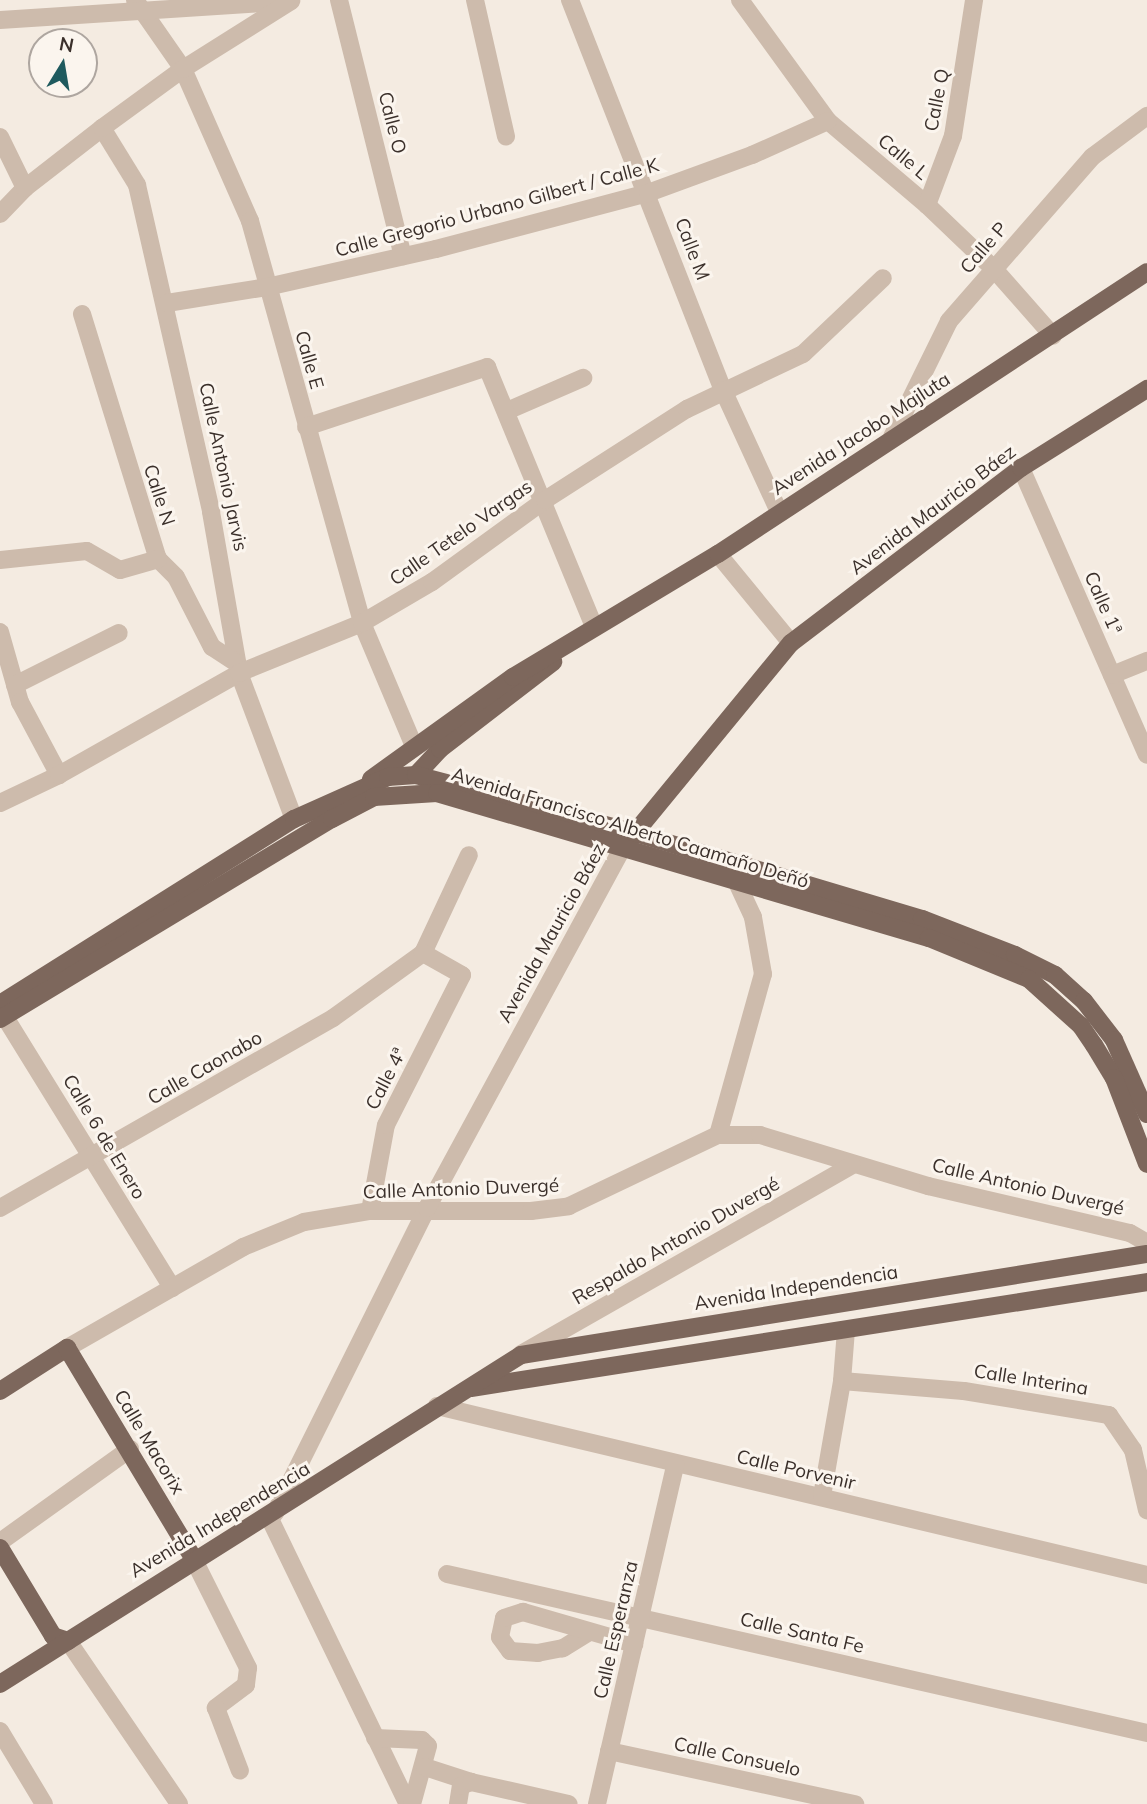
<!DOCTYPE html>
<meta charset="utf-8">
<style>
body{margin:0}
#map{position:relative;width:1147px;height:1804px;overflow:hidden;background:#f4ebe1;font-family:Mulish,sans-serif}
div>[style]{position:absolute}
.minor>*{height:18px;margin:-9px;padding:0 9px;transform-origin:9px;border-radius:9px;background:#cdbbac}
.major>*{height:18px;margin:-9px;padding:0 9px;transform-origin:9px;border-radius:9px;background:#7d675c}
span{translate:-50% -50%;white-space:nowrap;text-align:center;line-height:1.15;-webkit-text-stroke:6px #fbf5ee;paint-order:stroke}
.street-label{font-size:19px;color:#3b302b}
.north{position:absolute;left:28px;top:28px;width:70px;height:70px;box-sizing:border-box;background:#fbf5ee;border:2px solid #aea6a0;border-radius:50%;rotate:11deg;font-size:19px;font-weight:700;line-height:28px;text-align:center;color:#3b302b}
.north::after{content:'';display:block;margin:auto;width:24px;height:32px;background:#1f5a5e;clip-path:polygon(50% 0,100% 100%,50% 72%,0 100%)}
</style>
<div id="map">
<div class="minor">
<div style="left:135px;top:0;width:84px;rotate:55.2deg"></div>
<div style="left:183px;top:69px;width:166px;rotate:66.2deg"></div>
<div style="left:250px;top:221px;width:417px;rotate:74.4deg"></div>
<div style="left:362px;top:623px;width:134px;rotate:67.1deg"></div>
<div style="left:339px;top:0;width:264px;rotate:76deg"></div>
<div style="left:475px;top:0;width:140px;rotate:77.2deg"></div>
<div style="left:570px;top:0;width:419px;rotate:68.6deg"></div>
<div style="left:723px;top:390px;width:134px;rotate:65.3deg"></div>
<div style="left:740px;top:0;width:150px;rotate:54deg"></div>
<div style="left:828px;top:121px;width:130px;rotate:40.3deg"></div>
<div style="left:927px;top:205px;width:93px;rotate:43.7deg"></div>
<div style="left:994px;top:269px;width:89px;rotate:48.6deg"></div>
<div style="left:0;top:20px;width:291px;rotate:-3.7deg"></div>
<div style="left:102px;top:128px;width:67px;rotate:58.4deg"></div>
<div style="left:137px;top:185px;width:335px;rotate:77.2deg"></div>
<div style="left:211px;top:512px;width:163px;rotate:80.1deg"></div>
<div style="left:239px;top:673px;width:156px;rotate:69.4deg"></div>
<div style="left:0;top:137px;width:57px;rotate:63.9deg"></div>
<div style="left:927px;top:205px;width:74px;rotate:-69.4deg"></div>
<div style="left:953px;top:136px;width:138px;rotate:-81.2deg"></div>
<div style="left:0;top:214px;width:36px;rotate:-46deg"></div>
<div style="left:25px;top:188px;width:98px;rotate:-37.9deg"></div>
<div style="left:102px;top:128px;width:100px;rotate:-36.1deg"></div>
<div style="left:183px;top:69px;width:128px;rotate:-32.2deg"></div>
<div style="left:167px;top:303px;width:101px;rotate:-9.1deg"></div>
<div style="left:267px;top:287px;width:173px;rotate:-12.7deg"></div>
<div style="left:436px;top:249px;width:219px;rotate:-14.8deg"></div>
<div style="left:648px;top:193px;width:111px;rotate:-20.1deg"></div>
<div style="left:752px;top:155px;width:83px;rotate:-24.1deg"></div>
<div style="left:82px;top:314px;width:257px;rotate:72.8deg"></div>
<div style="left:158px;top:559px;width:25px;rotate:45deg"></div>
<div style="left:176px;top:577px;width:79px;rotate:62.8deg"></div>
<div style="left:212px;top:647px;width:30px;rotate:33deg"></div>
<div style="left:509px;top:410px;width:81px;rotate:-23.4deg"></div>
<div style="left:306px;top:427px;width:191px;rotate:-18.3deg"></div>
<div style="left:487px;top:367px;width:281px;rotate:67.6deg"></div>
<div style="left:892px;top:437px;width:129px;rotate:-63.8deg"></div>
<div style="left:949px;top:321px;width:218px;rotate:-48.9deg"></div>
<div style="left:1092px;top:157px;width:69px;rotate:-36.7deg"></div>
<div style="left:1021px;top:468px;width:313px;rotate:66.3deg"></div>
<div style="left:718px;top:554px;width:115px;rotate:50.6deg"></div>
<div style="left:0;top:560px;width:87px;rotate:-5.9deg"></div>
<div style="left:87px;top:551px;width:38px;rotate:30deg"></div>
<div style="left:120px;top:570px;width:40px;rotate:-16deg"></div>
<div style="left:0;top:632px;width:73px;rotate:74.1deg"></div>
<div style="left:20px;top:702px;width:83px;rotate:61.9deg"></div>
<div style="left:1112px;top:675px;width:38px;rotate:-22deg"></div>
<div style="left:15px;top:685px;width:116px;rotate:-26.6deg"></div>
<div style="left:0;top:803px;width:65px;rotate:-25.4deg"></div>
<div style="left:59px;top:775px;width:207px;rotate:-29.5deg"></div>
<div style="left:239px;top:673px;width:133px;rotate:-22.1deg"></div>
<div style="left:362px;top:623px;width:81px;rotate:-30.4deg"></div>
<div style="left:432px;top:582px;width:140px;rotate:-36deg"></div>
<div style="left:545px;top:500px;width:169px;rotate:-32.7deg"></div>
<div style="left:687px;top:409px;width:128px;rotate:-25.4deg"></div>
<div style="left:803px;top:354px;width:110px;rotate:-43.5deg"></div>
<div style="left:423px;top:953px;width:108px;rotate:-64.9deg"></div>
<div style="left:0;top:1009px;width:328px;rotate:58.3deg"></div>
<div style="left:718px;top:1135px;width:167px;rotate:-74.4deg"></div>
<div style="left:763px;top:974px;width:58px;rotate:-100deg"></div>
<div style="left:753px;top:917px;width:38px;rotate:-115deg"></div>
<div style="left:0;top:1208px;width:383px;rotate:-29.7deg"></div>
<div style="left:333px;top:1018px;width:111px;rotate:-35.8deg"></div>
<div style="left:370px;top:1211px;width:87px;rotate:-79.5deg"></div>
<div style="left:386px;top:1125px;width:168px;rotate:-63.1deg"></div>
<div style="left:462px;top:975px;width:45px;rotate:-150.6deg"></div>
<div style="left:67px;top:1348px;width:203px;rotate:-29.8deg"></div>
<div style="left:243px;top:1247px;width:66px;rotate:-22.3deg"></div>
<div style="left:304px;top:1222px;width:67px;rotate:-9.5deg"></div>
<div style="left:370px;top:1211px;width:161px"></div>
<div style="left:531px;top:1211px;width:38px;rotate:-7deg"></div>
<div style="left:569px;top:1206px;width:165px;rotate:-25.5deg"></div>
<div style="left:718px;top:1135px;width:42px"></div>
<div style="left:760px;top:1135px;width:176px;rotate:16.9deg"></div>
<div style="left:928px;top:1186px;width:207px;rotate:13.1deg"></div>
<div style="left:1130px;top:1233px;width:20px;rotate:30deg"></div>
<div style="left:521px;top:1354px;width:381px;rotate:-29.7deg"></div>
<div style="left:842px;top:1381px;width:122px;rotate:4.7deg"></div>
<div style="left:964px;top:1391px;width:147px;rotate:9.4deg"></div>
<div style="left:1109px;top:1415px;width:42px;rotate:55.6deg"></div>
<div style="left:1133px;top:1450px;width:62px;rotate:76.9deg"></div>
<div style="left:437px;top:1406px;width:730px;rotate:13.39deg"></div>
<div style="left:822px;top:1496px;width:117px;rotate:-80.1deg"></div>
<div style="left:842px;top:1381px;width:51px;rotate:-85.5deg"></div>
<div style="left:275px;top:1513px;width:341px;rotate:-63.5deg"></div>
<div style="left:427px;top:1208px;width:409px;rotate:-61.5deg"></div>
<div style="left:269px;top:1517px;width:319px;rotate:64.2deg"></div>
<div style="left:0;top:1542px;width:160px;rotate:-35.6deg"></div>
<div style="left:193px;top:1558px;width:123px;rotate:63.4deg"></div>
<div style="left:248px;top:1668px;width:17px;rotate:97deg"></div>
<div style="left:246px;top:1685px;width:38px;rotate:143deg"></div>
<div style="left:216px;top:1708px;width:67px;rotate:69.1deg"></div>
<div style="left:447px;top:1574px;width:718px;rotate:12.8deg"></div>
<div style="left:589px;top:1632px;width:31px;rotate:148deg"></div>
<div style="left:563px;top:1648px;width:25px;rotate:169deg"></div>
<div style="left:538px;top:1653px;width:28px;rotate:-176deg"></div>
<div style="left:510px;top:1651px;width:17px;rotate:-126deg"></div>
<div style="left:500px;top:1637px;width:19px;rotate:-78deg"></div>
<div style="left:504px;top:1618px;width:20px;rotate:-18deg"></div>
<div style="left:523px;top:1612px;width:116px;rotate:16.1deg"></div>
<div style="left:68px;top:1641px;width:197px;rotate:55.7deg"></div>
<div style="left:0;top:1731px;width:85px;rotate:58.9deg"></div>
<div style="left:375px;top:1738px;width:47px;rotate:2.4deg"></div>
<div style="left:422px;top:1740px;width:8px;rotate:45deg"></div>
<div style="left:428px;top:1746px;width:60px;rotate:105.4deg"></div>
<div style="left:609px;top:1751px;width:252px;rotate:12.2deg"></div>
<div style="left:425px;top:1767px;width:48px;rotate:18.1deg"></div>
<div style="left:458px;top:1804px;width:18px;rotate:-81deg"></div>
<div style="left:461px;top:1786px;width:11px;rotate:-22deg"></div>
<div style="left:471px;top:1782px;width:100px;rotate:12.7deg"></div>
<div style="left:597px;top:1804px;width:348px;rotate:-77deg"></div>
</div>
<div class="major">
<div style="left:416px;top:775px;width:35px;rotate:-47deg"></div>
<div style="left:440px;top:749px;width:143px;rotate:-37.6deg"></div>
<div style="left:371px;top:779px;width:175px;rotate:-35.7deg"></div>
<div style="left:513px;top:677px;width:239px;rotate:-31deg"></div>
<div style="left:718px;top:554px;width:513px;rotate:-33.32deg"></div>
<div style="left:629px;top:840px;width:255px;rotate:-50.6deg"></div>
<div style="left:791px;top:643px;width:289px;rotate:-37.3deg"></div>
<div style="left:1021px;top:468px;width:149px;rotate:-32.1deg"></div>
<div style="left:0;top:1004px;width:347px;rotate:-32.2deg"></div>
<div style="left:294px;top:819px;width:103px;rotate:-24.1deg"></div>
<div style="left:388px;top:777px;width:28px;rotate:-4deg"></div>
<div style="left:416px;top:775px;width:227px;rotate:14.8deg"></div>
<div style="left:635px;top:833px;width:300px;rotate:16.7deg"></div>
<div style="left:922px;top:919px;width:100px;rotate:21.2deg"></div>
<div style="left:1015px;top:955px;width:45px;rotate:26.6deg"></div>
<div style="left:1055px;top:975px;width:39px;rotate:42deg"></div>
<div style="left:1084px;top:1001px;width:49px;rotate:52.4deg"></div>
<div style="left:1114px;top:1040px;width:81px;rotate:66deg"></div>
<div style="left:0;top:1019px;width:388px;rotate:-31.1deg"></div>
<div style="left:332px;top:819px;width:47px;rotate:-27.6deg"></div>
<div style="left:374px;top:797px;width:63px;rotate:-3.6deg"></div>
<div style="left:437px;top:793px;width:513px;rotate:16.42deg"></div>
<div style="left:929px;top:938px;width:108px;rotate:22.3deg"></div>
<div style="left:1029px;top:979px;width:70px;rotate:42.1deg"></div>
<div style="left:1081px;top:1026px;width:23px;rotate:56deg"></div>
<div style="left:1094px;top:1045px;width:39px;rotate:59deg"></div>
<div style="left:1114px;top:1078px;width:92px;rotate:69deg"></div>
<div style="left:471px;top:1388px;width:684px;rotate:-8.91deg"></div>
<div style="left:0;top:1391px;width:80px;rotate:-32.7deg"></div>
<div style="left:67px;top:1348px;width:245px;rotate:59deg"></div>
<div style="left:0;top:1548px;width:103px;rotate:58.9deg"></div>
<div style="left:53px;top:1636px;width:16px;rotate:18deg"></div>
<div style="left:0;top:1684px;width:616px;rotate:-32.27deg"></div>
<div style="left:521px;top:1355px;width:634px;rotate:-9.17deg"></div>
</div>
<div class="street-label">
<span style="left:937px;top:100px;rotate:-79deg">Calle Q</span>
<span style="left:392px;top:123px;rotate:76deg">Calle O</span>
<span style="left:903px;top:157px;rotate:40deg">Calle L</span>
<span style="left:497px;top:208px;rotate:-15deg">Calle Gregorio Urbano Gilbert / Calle K</span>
<span style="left:984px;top:248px;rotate:-49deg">Calle P</span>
<span style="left:692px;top:249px;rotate:69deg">Calle M</span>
<span style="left:309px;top:360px;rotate:74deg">Calle E</span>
<span style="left:861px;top:434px;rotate:-33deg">Avenida Jacobo Majluta</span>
<span style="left:223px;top:467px;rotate:78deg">Calle Antonio Jarvis</span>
<span style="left:159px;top:495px;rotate:72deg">Calle N</span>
<span style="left:933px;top:510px;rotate:-37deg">Avenida Mauricio Báez</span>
<span style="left:461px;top:533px;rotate:-35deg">Calle Tetelo Vargas</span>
<span style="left:1103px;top:603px;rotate:66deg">Calle 1ª</span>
<span style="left:630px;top:828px;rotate:17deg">Avenida Francisco Alberto Caamaño Deñó</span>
<span style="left:552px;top:933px;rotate:-61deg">Avenida Mauricio Báez</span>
<span style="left:205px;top:1068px;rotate:-30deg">Calle Caonabo</span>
<span style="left:386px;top:1079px;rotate:-63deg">Calle 4ª</span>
<span style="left:104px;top:1137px;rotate:59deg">Calle 6 de Enero</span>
<span style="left:1028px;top:1187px;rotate:13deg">Calle Antonio Duvergé</span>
<span style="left:461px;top:1189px;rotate:-2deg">Calle Antonio Duvergé</span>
<span style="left:676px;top:1241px;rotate:-30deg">Respaldo Antonio Duvergé</span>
<span style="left:796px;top:1288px;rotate:-9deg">Avenida Independencia</span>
<span style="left:1031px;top:1380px;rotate:9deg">Calle Interina</span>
<span style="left:149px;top:1442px;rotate:59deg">Calle Macorix</span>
<span style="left:796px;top:1470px;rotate:13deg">Calle Porvenir</span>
<span style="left:220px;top:1520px;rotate:-31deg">Avenida Independencia</span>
<span style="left:616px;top:1630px;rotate:-77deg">Calle Esperanza</span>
<span style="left:802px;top:1633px;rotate:13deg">Calle Santa Fe</span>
<span style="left:737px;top:1757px;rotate:12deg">Calle Consuelo</span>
</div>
<div class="north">N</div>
</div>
